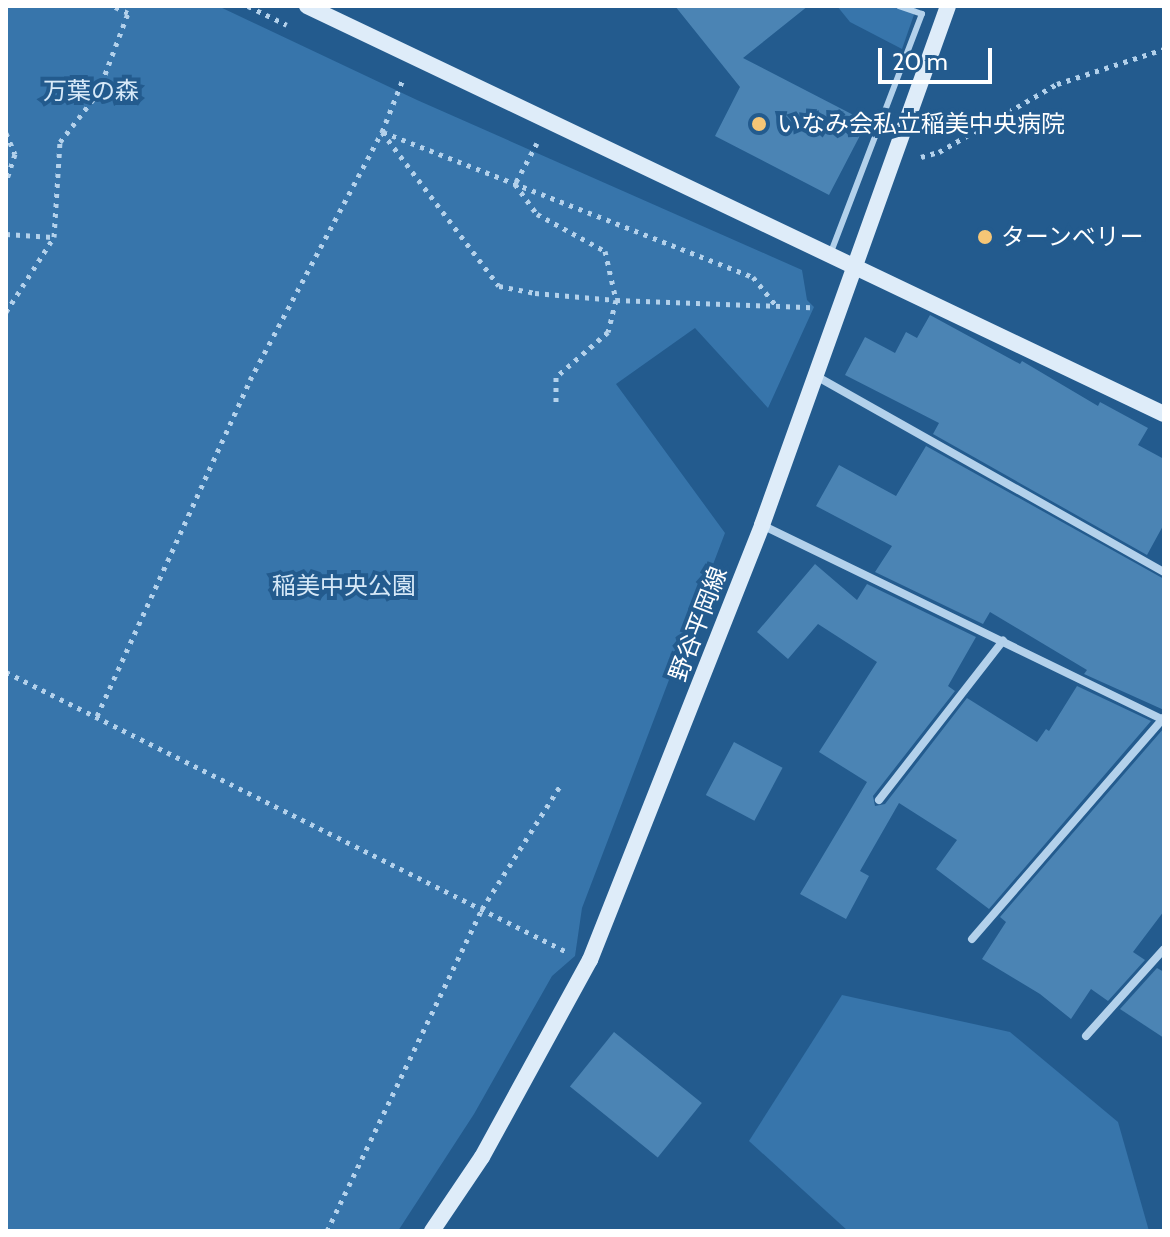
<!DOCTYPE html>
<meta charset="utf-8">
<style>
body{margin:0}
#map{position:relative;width:1170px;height:1237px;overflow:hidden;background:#235b8e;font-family:Cabin,"Noto Sans JP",sans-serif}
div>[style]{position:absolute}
.green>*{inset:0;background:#3775ab}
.building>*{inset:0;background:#4b84b4;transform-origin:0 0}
.path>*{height:5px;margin-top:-2.5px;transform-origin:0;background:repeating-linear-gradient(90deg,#b3d1eb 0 4px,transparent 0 10px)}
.lane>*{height:6px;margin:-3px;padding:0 3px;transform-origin:3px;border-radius:3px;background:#b3d1eb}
.street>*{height:8px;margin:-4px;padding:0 4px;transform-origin:4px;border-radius:4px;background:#b3d1eb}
.secondary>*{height:16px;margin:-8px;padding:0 8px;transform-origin:8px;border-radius:8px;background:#deecf9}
.dots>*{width:22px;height:22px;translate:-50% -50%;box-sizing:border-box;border:4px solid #235b8e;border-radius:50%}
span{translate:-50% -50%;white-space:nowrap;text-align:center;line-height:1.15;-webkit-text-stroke:8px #235b8e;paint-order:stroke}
.park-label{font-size:24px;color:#d7e9f8}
.poi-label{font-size:24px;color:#fff}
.left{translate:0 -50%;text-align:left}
.street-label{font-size:24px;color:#fff}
.frame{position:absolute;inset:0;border:8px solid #fff;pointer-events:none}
.scale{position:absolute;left:878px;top:48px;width:114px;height:36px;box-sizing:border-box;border:4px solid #fff;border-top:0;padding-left:10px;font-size:24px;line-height:28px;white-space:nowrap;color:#fff;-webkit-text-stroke:6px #235b8e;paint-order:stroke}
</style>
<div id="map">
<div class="green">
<div style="clip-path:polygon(6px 6px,218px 6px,417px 100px,802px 270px,807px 300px,814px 307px,768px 408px,695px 328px,616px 384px,725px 533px,582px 908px,575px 956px,552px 976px,474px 1114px,398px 1231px,6px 1231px)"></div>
<div style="clip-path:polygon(837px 6px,917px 6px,902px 49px,850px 22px)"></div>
<div style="clip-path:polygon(842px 995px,1010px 1032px,1118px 1122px,1149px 1231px,848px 1231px,749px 1141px)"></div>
</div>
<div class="building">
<div style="clip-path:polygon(675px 6px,808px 6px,743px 58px,867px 122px,829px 195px,715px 136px,740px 87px)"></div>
<div style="clip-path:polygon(930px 315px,1020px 364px,1022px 361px,1098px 406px,1100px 402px,1148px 428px,1138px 445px,1164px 459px,1164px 524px,1147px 555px,933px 434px,939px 423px,845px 375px,865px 337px,895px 353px,906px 332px,917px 338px)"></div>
<div style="clip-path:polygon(926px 446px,1164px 579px,1164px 710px,1084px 674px,1087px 670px,990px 612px,983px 624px,875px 572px,892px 546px,816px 506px,839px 465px,896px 496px)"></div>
<div style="clip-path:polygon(815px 564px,857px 600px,867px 584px,976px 637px,948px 686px,955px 691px,873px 796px,875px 806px,885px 804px,967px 698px,1037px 742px,1046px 729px,1049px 731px,1077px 686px,1151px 721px,989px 909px,936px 869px,957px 840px,899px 803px,860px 871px,869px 876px,846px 919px,800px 894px,867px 782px,819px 752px,877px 662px,818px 624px,788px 659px,757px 632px)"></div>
<div style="clip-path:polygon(1164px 728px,1164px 911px,1133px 952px,1145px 960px,1108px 1001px,1091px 989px,1071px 1019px,1040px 994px,982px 959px,1006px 922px,1000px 917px)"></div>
<div style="left:734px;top:742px;width:55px;height:60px;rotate:28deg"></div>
<div style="clip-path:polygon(1157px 968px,1164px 972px,1164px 1038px,1120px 1009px)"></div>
<div style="left:614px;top:1032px;width:113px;height:70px;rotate:39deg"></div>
</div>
<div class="path">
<div style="left:248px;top:6px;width:43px;rotate:26deg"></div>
<div style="left:382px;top:132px;width:193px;rotate:52.8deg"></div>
<div style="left:499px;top:286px;width:37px;rotate:11deg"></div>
<div style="left:535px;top:293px;width:81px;rotate:4.9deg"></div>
<div style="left:616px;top:300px;width:195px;rotate:2.1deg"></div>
<div style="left:383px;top:132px;width:397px;rotate:21.4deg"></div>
<div style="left:753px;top:277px;width:36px;rotate:51deg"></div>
<div style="left:6px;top:133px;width:23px;rotate:67deg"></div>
<div style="left:15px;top:154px;width:28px;rotate:108deg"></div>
<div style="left:537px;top:143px;width:47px;rotate:118.2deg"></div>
<div style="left:515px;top:184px;width:37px;rotate:54deg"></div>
<div style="left:537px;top:214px;width:77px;rotate:28.6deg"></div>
<div style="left:605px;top:251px;width:50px;rotate:77.3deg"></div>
<div style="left:616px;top:300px;width:33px;rotate:104deg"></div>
<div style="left:608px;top:332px;width:69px;rotate:139.1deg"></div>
<div style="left:556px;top:377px;width:26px;rotate:90deg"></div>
<div style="left:921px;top:157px;width:19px;rotate:-16deg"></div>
<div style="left:939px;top:152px;width:136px;rotate:-30deg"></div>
<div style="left:1057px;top:84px;width:113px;rotate:-18.1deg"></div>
<div style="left:6px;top:234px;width:47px;rotate:3.7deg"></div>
<div style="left:6px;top:312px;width:89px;rotate:-57.4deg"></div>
<div style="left:54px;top:237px;width:95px;rotate:-86.4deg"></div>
<div style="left:60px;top:142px;width:62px;rotate:-52.2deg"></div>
<div style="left:98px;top:93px;width:85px;rotate:-69.4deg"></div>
<div style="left:128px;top:13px;width:17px;rotate:-155deg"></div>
<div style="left:6px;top:672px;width:627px;rotate:26.52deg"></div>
<div style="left:97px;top:716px;width:369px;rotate:-65.5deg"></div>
<div style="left:250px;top:380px;width:281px;rotate:-62deg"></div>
<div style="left:382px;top:132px;width:57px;rotate:-68.4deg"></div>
<div style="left:327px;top:1231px;width:357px;rotate:-64.3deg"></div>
<div style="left:482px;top:909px;width:146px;rotate:-57.6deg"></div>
</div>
<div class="lane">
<div style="left:831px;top:252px;width:255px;rotate:-69.1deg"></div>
<div style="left:922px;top:14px;width:24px;rotate:-161deg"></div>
</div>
<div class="street">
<div style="left:816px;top:376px;width:399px;rotate:29.4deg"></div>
<div style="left:762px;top:525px;width:447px;rotate:25.9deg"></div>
<div style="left:879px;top:800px;width:202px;rotate:-52.1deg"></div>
<div style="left:972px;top:939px;width:294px;rotate:-49.1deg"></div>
<div style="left:1086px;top:1036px;width:117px;rotate:-48.1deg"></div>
</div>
<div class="secondary">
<div style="left:307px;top:6px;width:949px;rotate:25.46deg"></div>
<div style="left:432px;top:1231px;width:89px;rotate:-56deg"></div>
<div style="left:482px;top:1157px;width:225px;rotate:-61.3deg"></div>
<div style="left:590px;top:960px;width:468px;rotate:-68.4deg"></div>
<div style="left:762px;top:525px;width:551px;rotate:-70.28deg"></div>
</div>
<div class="dots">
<div style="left:759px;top:124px;background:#f6c676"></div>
<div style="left:985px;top:237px;background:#f6c676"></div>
</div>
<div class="park-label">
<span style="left:91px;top:91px">万葉の森</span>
<span style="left:344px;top:586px">稲美中央公園</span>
</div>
<div class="poi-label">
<span class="left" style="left:777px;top:124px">いなみ会私立稲美中央病院</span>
<span class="left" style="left:1001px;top:237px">ターンベリー</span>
</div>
<div class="street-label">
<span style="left:698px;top:624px;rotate:-69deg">野谷平岡線</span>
</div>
<div class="frame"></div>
<div class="scale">20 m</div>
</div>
